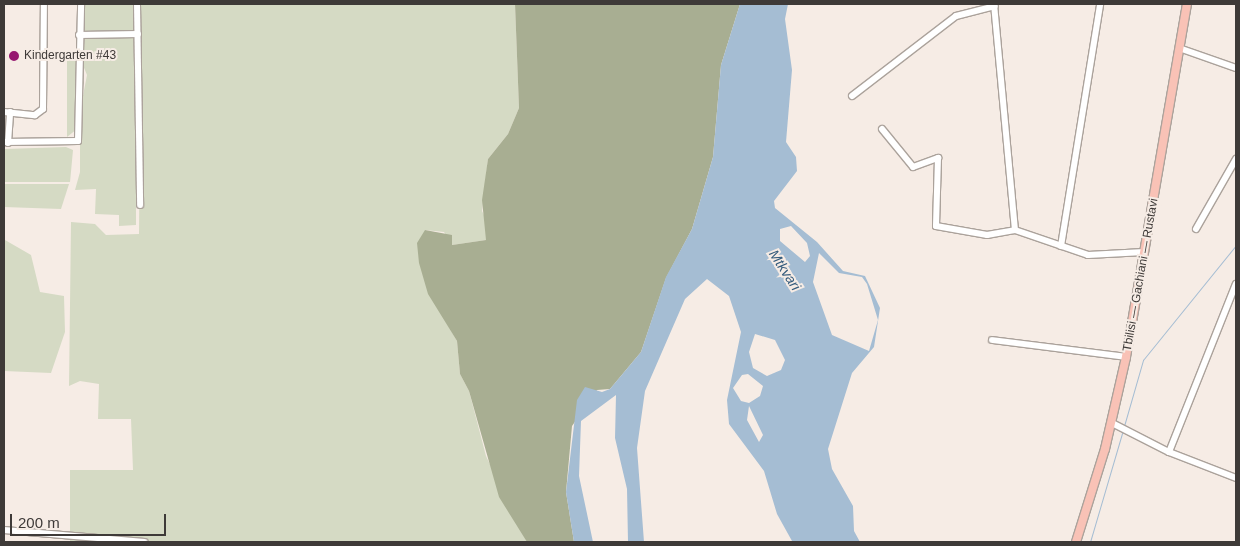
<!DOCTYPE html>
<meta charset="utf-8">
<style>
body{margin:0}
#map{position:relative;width:1240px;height:546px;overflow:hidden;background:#f6ece5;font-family:Helvetica,sans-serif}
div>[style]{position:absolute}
.green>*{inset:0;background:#d5dac4;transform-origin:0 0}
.forest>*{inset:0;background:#a8ae92}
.water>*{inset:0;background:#a5bdd3}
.stream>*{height:1px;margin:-0.5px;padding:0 0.5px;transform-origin:0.5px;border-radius:0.5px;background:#a5bdd3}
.roads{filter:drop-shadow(1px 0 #aba29b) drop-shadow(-1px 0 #aba29b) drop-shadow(0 1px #aba29b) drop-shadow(0 -1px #aba29b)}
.minor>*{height:6px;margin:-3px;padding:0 3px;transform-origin:3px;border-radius:3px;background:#fff}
.major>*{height:8px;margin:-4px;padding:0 4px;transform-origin:4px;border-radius:4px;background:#f9c2b6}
.dots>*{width:14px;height:14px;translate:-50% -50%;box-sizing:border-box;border:2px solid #f6ece5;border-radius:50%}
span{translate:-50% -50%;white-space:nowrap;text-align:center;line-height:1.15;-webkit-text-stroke:4px #f6ece5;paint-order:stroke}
.poi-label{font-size:12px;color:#3e3a38}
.left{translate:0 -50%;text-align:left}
.street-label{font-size:12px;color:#3e3a38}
.water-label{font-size:14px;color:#345b7c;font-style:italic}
.frame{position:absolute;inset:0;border:5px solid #3e3a38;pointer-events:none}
.scale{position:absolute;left:10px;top:514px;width:156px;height:22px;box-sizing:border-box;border:2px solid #3e3a38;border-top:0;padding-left:6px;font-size:15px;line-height:18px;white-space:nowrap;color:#3e3a38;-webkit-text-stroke:4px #f6ece5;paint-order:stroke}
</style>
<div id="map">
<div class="green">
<div style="left:83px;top:4px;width:51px;height:30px"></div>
<div style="clip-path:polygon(141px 4px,515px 4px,519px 108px,508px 134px,488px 159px,482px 211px,488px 223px,486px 240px,452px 245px,444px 232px,425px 230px,446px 322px,457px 341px,460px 374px,469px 391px,486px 456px,527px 542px,70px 542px,70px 470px,133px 470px,131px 419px,98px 419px,99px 384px,80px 381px,69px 386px,71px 222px,95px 224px,106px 235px,139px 234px)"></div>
<div style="clip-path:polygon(136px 33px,136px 225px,119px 226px,119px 215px,95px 214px,96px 189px,75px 190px,80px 172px,80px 111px,87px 75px,80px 58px,82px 39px)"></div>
<div style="clip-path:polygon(67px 58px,75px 58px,84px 83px,76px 108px,77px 129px,67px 137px)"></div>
<div style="clip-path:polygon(66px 147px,73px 150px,70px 182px,5px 182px,5px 149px)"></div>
<div style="clip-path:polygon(4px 184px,69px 184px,61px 209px,4px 207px)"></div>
<div style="clip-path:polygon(4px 231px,5px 240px,31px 255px,40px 292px,64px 296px,65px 332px,51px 373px,4px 371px)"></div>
</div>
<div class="forest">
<div style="clip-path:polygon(515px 4px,740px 4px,721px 65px,713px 157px,692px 229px,666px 278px,641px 352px,610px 389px,597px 390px,572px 426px,566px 492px,574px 542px,527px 542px,499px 497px,469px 391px,460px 374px,457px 341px,428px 294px,419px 263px,417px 243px,425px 230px,452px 235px,452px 245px,486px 240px,482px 200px,488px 159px,508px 134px,519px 108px)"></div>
</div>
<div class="water">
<div style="clip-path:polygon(evenodd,740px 4px,788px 4px,785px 19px,792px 70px,786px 142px,796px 157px,797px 171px,774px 201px,775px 208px,817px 242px,843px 271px,865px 276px,880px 308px,874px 347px,852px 373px,828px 449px,832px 469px,853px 506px,854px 531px,860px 542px,792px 541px,777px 514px,764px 471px,729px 424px,727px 400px,741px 332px,729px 296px,707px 279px,685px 299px,645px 391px,637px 448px,644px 542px,628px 542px,627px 489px,615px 438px,616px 395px,581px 421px,579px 476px,593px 542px,574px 542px,566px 492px,577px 400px,585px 387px,602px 392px,610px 389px,641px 352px,666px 277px,692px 229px,713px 157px,721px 65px,740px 4px,791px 226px,807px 243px,810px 256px,805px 262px,780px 241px,780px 229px,791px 226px,740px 4px,819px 253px,839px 273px,862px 277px,867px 284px,878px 320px,869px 351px,832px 335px,813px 282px,819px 253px,740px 4px,755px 334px,775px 340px,785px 360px,781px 370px,767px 376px,753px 368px,749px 352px,755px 334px,740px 4px,748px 374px,763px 386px,760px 396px,749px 403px,741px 401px,733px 388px,742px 375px,748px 374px,740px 4px,749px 406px,763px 435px,759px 442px,747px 420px,749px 406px)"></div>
</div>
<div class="stream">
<div style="left:1124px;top:426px;width:69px;rotate:-73.9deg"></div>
<div style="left:1143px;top:360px;width:148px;rotate:-51deg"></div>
<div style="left:1090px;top:542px;width:117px;rotate:-73.6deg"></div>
</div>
<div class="roads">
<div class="minor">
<div style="left:137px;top:4px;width:201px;rotate:89.1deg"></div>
<div style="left:994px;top:4px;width:227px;rotate:84.7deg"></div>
<div style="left:79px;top:35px;width:59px;rotate:-1deg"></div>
<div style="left:1179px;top:48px;width:60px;rotate:19.3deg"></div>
<div style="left:43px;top:56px;width:35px;rotate:-2deg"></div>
<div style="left:852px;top:96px;width:131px;rotate:-37.6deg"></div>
<div style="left:956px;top:16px;width:40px;rotate:-14.4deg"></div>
<div style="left:4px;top:112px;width:31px;rotate:6deg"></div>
<div style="left:35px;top:115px;width:10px;rotate:-37deg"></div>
<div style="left:43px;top:109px;width:105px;rotate:-89.5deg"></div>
<div style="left:882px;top:129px;width:49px;rotate:50.8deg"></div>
<div style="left:913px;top:167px;width:27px;rotate:-20deg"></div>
<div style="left:938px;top:158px;width:68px;rotate:91.7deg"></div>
<div style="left:936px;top:226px;width:52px;rotate:10deg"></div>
<div style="left:987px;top:235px;width:28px;rotate:-10deg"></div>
<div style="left:1015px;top:230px;width:77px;rotate:18.9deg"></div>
<div style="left:1088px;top:255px;width:56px;rotate:-3.1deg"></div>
<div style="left:4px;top:142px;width:74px;rotate:-0.8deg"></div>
<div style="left:78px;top:141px;width:137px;rotate:-88.7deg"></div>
<div style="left:8px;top:143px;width:31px;rotate:-86deg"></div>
<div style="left:1196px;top:229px;width:81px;rotate:-60.3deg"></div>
<div style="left:1061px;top:246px;width:245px;rotate:-80.8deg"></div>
<div style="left:992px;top:340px;width:135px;rotate:7.2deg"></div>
<div style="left:1112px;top:423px;width:64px;rotate:27deg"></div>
<div style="left:1169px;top:452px;width:72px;rotate:21.2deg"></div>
<div style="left:1169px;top:452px;width:181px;rotate:-68.3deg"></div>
<div style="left:4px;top:530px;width:141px;rotate:4.9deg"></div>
</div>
<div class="major">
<div style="left:1076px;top:542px;width:97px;rotate:-72.7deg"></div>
<div style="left:1105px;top:449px;width:94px;rotate:-77.1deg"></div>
<div style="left:1126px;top:357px;width:358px;rotate:-80.2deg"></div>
</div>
</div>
<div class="dots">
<div style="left:14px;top:56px;background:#961870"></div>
</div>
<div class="poi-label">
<span class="left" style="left:24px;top:56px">Kindergarten #43</span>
</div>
<div class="street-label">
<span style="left:1141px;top:275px;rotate:-80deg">Tbilisi — Gachiani — Rustavi</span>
</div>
<div class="water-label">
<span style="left:785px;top:270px;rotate:57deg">Mtkvari</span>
</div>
<div class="frame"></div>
<div class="scale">200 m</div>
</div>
